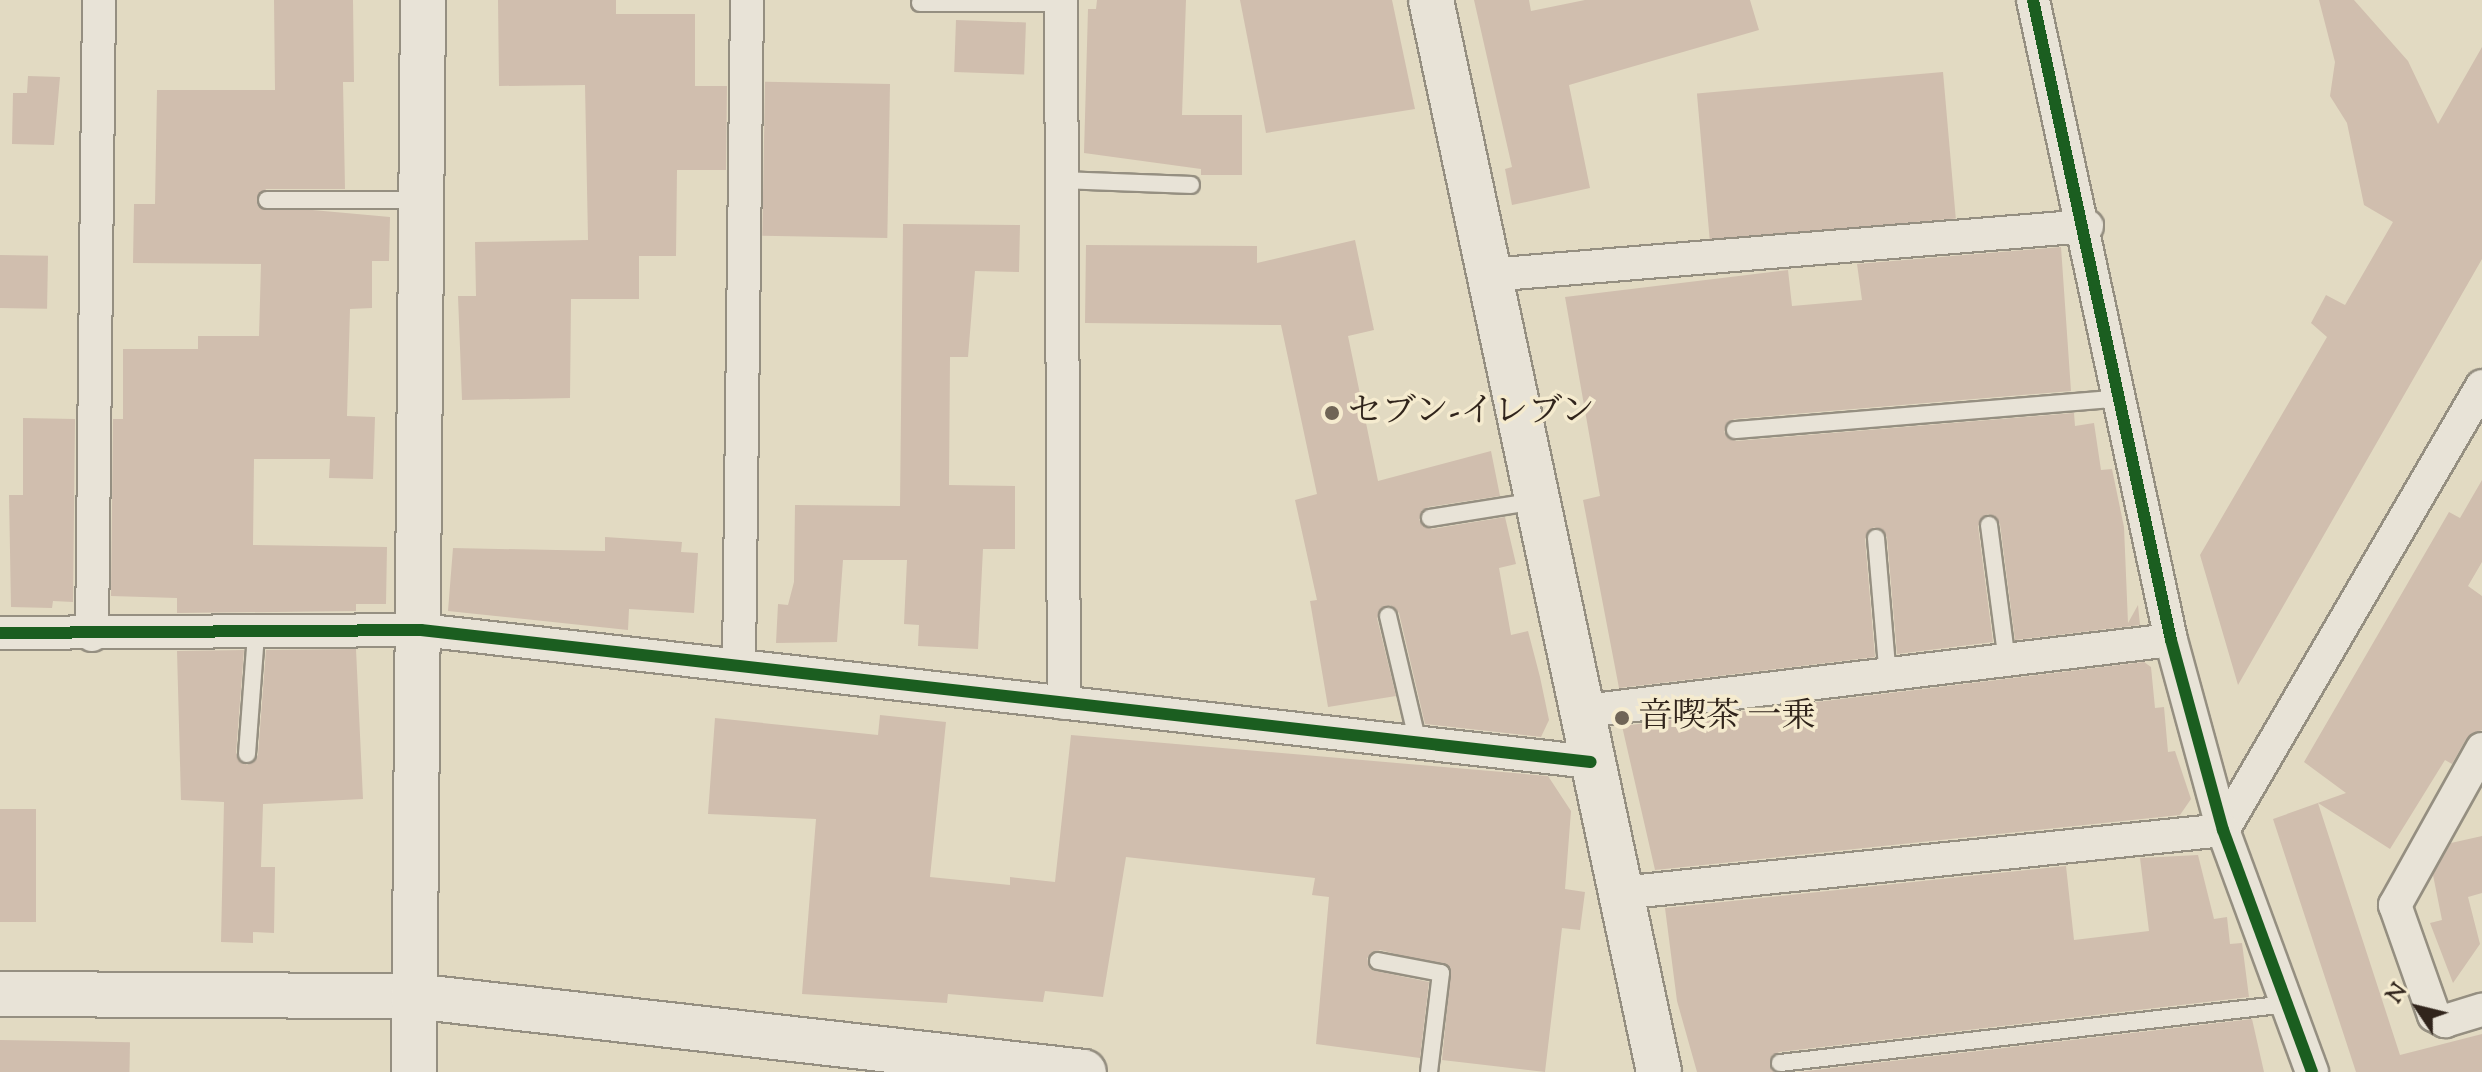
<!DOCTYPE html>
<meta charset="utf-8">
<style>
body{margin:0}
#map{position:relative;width:2482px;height:1072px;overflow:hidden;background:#e2dac2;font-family:"Sorts Mill Goudy","Noto Serif JP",serif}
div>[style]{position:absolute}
.building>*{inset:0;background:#d0beae;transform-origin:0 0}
.roads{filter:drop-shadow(2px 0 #958f81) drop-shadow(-2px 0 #958f81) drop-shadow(0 2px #958f81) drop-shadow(0 -2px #958f81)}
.lane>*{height:16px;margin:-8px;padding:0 8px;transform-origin:8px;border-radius:8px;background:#e8e3d7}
.street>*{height:32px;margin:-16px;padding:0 16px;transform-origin:16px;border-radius:16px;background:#e8e3d7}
.secondary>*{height:44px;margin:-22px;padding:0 22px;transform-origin:22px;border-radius:22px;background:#e8e3d7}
.cycleway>*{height:12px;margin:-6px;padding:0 6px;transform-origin:6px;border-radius:6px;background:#1b5e20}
.dots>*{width:22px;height:22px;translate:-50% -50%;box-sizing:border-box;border:4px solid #f5ebcf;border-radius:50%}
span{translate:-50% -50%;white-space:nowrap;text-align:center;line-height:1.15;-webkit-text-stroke:7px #f5ebcf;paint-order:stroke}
.poi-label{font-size:34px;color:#31251c}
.left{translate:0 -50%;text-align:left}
.north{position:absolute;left:2378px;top:968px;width:80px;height:80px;-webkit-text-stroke:6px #f5ebcf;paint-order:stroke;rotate:305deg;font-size:22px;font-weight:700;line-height:32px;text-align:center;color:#31251c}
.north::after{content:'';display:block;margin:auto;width:28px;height:36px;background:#31251c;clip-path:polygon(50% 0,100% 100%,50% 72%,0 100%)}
</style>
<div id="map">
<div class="building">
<div style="clip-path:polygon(274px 0,353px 0,354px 82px,343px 82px,345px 189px,266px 189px,257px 205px,390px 217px,389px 261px,372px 261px,372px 308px,350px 309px,347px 416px,375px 417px,373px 479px,329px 478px,330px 459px,254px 459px,253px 545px,387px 547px,386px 604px,356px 604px,356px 611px,177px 613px,177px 598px,111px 596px,113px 419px,123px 419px,123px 349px,198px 349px,198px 336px,259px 336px,261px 264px,133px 263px,134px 204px,155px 204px,157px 90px,275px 90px)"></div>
<div style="clip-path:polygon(498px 0,616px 0,616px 14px,695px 14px,695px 86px,727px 86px,726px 170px,677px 170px,676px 256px,639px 256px,639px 299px,571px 299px,570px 398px,462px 400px,458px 296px,476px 296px,475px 242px,588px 240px,585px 85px,499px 86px)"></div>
<div style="clip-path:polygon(1097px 0,1186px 0,1182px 115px,1242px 115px,1242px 175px,1201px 175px,1201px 169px,1084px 153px,1088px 9px,1096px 9px)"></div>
<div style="clip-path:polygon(1240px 0,1392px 0,1415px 109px,1266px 133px)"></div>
<div style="clip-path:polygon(1474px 0,1529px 0,1531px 11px,1585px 0,1750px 0,1759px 30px,1569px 85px,1590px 188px,1512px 205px,1505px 169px,1512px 167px)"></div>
<div style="clip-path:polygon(2319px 0,2354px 0,2408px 61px,2438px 124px,2482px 47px,2482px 259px,2238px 685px,2200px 555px,2327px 337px,2311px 323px,2326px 295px,2345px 305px,2393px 222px,2364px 205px,2347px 123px,2330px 96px,2335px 62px)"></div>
<div style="left:956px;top:20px;width:70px;height:52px;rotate:2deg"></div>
<div style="left:1943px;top:72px;width:147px;height:247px;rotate:85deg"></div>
<div style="clip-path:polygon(28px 76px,60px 77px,54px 145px,12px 144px,13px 93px,27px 93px)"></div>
<div style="left:890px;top:84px;width:154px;height:125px;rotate:91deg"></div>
<div style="clip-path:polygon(903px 224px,1020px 225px,1019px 272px,975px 271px,968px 357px,950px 357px,949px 485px,1015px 486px,1015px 549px,983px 549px,978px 649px,918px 646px,919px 625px,904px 624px,907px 560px,843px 560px,837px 642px,776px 643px,778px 604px,788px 605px,794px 582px,795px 505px,900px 506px)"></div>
<div style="clip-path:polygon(1355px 240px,1374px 330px,1348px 336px,1378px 481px,1491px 451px,1500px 496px,1428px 507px,1419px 520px,1432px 529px,1505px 517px,1516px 564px,1499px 568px,1511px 635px,1528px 631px,1540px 677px,1549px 720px,1541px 737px,1425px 724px,1399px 613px,1390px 605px,1377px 618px,1396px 696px,1328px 707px,1310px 601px,1317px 600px,1295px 500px,1317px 494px,1281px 325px,1085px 323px,1086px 245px,1257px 246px,1257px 263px)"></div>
<div style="clip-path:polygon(2061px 247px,2071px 391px,1734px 419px,1724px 432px,1736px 441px,2074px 413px,2075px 426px,2094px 423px,2101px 470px,2112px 469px,2124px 527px,2128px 623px,2138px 605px,2140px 625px,2015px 640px,2000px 524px,1988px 514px,1978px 526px,1993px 642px,1897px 654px,1887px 537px,1874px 527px,1865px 539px,1875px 657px,1619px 688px,1583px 500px,1600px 496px,1565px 297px,1788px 270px,1792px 306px,1862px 300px,1857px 264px)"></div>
<div style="left:0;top:255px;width:48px;height:53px;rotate:1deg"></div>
<div style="clip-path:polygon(23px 418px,75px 419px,73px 602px,53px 601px,52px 608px,11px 607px,9px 495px,23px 495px)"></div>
<div style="clip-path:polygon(2482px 480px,2482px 562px,2468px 586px,2482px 596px,2482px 730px,2466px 739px,2452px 764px,2445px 760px,2390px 849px,2318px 803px,2400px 1055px,2482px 1034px,2482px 1072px,2356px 1072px,2273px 819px,2346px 793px,2304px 762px,2449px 512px,2460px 518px)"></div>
<div style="clip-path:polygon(605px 537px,682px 542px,681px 552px,698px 553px,694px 613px,629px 609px,628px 630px,448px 611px,453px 548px,605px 551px)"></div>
<div style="clip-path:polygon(356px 649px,363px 799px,263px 804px,261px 867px,275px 867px,274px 933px,253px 932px,253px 943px,221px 942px,224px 802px,181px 800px,177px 651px,244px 650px,236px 753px,247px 765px,258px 755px,266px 650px)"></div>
<div style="clip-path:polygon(2144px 662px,2151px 667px,2155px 708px,2164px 707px,2168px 752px,2175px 751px,2191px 799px,2180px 815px,1655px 870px,1622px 726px)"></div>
<div style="clip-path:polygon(880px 715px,946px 722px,930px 877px,1010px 885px,1010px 877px,1055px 882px,1071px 735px,1548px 776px,1571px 811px,1565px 889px,1585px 892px,1580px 930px,1562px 928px,1545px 1072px,1442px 1060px,1451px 968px,1380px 950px,1367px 958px,1371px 970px,1429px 982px,1420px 1058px,1316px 1044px,1329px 897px,1312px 895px,1315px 878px,1126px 857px,1103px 997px,1045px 991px,1043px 1002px,948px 994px,947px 1003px,802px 994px,816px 819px,708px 814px,715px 718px,878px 735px)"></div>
<div style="left:0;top:809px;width:36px;height:113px"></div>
<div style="clip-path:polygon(2482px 836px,2482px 893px,2468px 897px,2480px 944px,2453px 983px,2430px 923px,2442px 920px,2433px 875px,2451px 843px)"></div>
<div style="clip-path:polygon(2198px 855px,2214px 919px,2227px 917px,2230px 944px,2242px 943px,2249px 997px,1779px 1052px,1770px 1059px,1774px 1072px,1697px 1072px,1677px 1001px,1665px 908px,2066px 866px,2074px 940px,2149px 931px,2140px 858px)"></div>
<div style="clip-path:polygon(2252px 1019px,2264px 1072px,1798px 1072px)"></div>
<div style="left:0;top:1040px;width:130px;height:32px;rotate:1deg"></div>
</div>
<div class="roads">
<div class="lane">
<div style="left:920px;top:3px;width:141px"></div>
<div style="left:1062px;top:180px;width:129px;rotate:2.2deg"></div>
<div style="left:267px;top:200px;width:154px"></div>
<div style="left:1735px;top:430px;width:388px;rotate:-4.7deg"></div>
<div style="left:1430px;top:518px;width:107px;rotate:-9.1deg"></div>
<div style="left:1989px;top:525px;width:138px;rotate:82.5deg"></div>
<div style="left:1876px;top:538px;width:140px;rotate:85.1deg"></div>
<div style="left:1388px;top:616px;width:126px;rotate:76.7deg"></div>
<div style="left:247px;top:754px;width:120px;rotate:-85.7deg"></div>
<div style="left:1378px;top:961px;width:64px;rotate:10.8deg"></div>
<div style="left:1441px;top:973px;width:100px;rotate:96.9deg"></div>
<div style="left:1780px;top:1063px;width:510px;rotate:-6.64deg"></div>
</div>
<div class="street">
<div style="left:1061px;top:0;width:703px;rotate:89.76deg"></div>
<div style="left:2033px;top:0;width:655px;rotate:77.83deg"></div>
<div style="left:2171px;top:640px;width:197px;rotate:74.7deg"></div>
<div style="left:2223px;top:830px;width:258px;rotate:69.8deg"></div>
<div style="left:1489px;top:275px;width:600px;rotate:-4.68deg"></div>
<div style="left:0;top:633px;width:421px;rotate:-0.4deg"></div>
<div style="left:421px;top:630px;width:1177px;rotate:6.44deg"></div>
<div style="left:92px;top:635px;width:635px;rotate:-89.37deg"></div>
<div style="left:739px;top:665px;width:665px;rotate:-89.31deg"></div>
<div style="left:1585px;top:711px;width:590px;rotate:-6.91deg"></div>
<div style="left:2482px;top:749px;width:179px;rotate:119.1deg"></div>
<div style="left:2395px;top:905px;width:117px;rotate:70.5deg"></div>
<div style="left:2434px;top:1015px;width:13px;rotate:29deg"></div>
<div style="left:2445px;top:1021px;width:39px;rotate:-17deg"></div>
<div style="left:2223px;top:830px;width:514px;rotate:-59.74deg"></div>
<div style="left:1621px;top:893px;width:605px;rotate:-5.97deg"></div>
</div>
<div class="secondary">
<div style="left:1431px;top:0;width:1096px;rotate:77.99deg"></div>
<div style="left:0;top:994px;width:413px;rotate:0.3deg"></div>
<div style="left:413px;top:996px;width:675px;rotate:6.46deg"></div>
<div style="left:414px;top:1072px;width:1072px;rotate:-89.52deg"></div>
</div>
</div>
<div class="cycleway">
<div style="left:2033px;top:0;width:655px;rotate:77.83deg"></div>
<div style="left:2171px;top:640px;width:197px;rotate:74.7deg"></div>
<div style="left:2223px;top:830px;width:258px;rotate:69.8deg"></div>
<div style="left:0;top:633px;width:421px;rotate:-0.4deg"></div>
<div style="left:421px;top:630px;width:1177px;rotate:6.44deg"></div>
</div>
<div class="dots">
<div style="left:1332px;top:413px;background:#6f6456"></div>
<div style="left:1622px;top:718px;background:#6f6456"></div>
</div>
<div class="poi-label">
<span class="left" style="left:1348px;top:413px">セブン-イレブン</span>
<span class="left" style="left:1638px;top:718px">音喫茶 一乗</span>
</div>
<div class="north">N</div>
</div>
